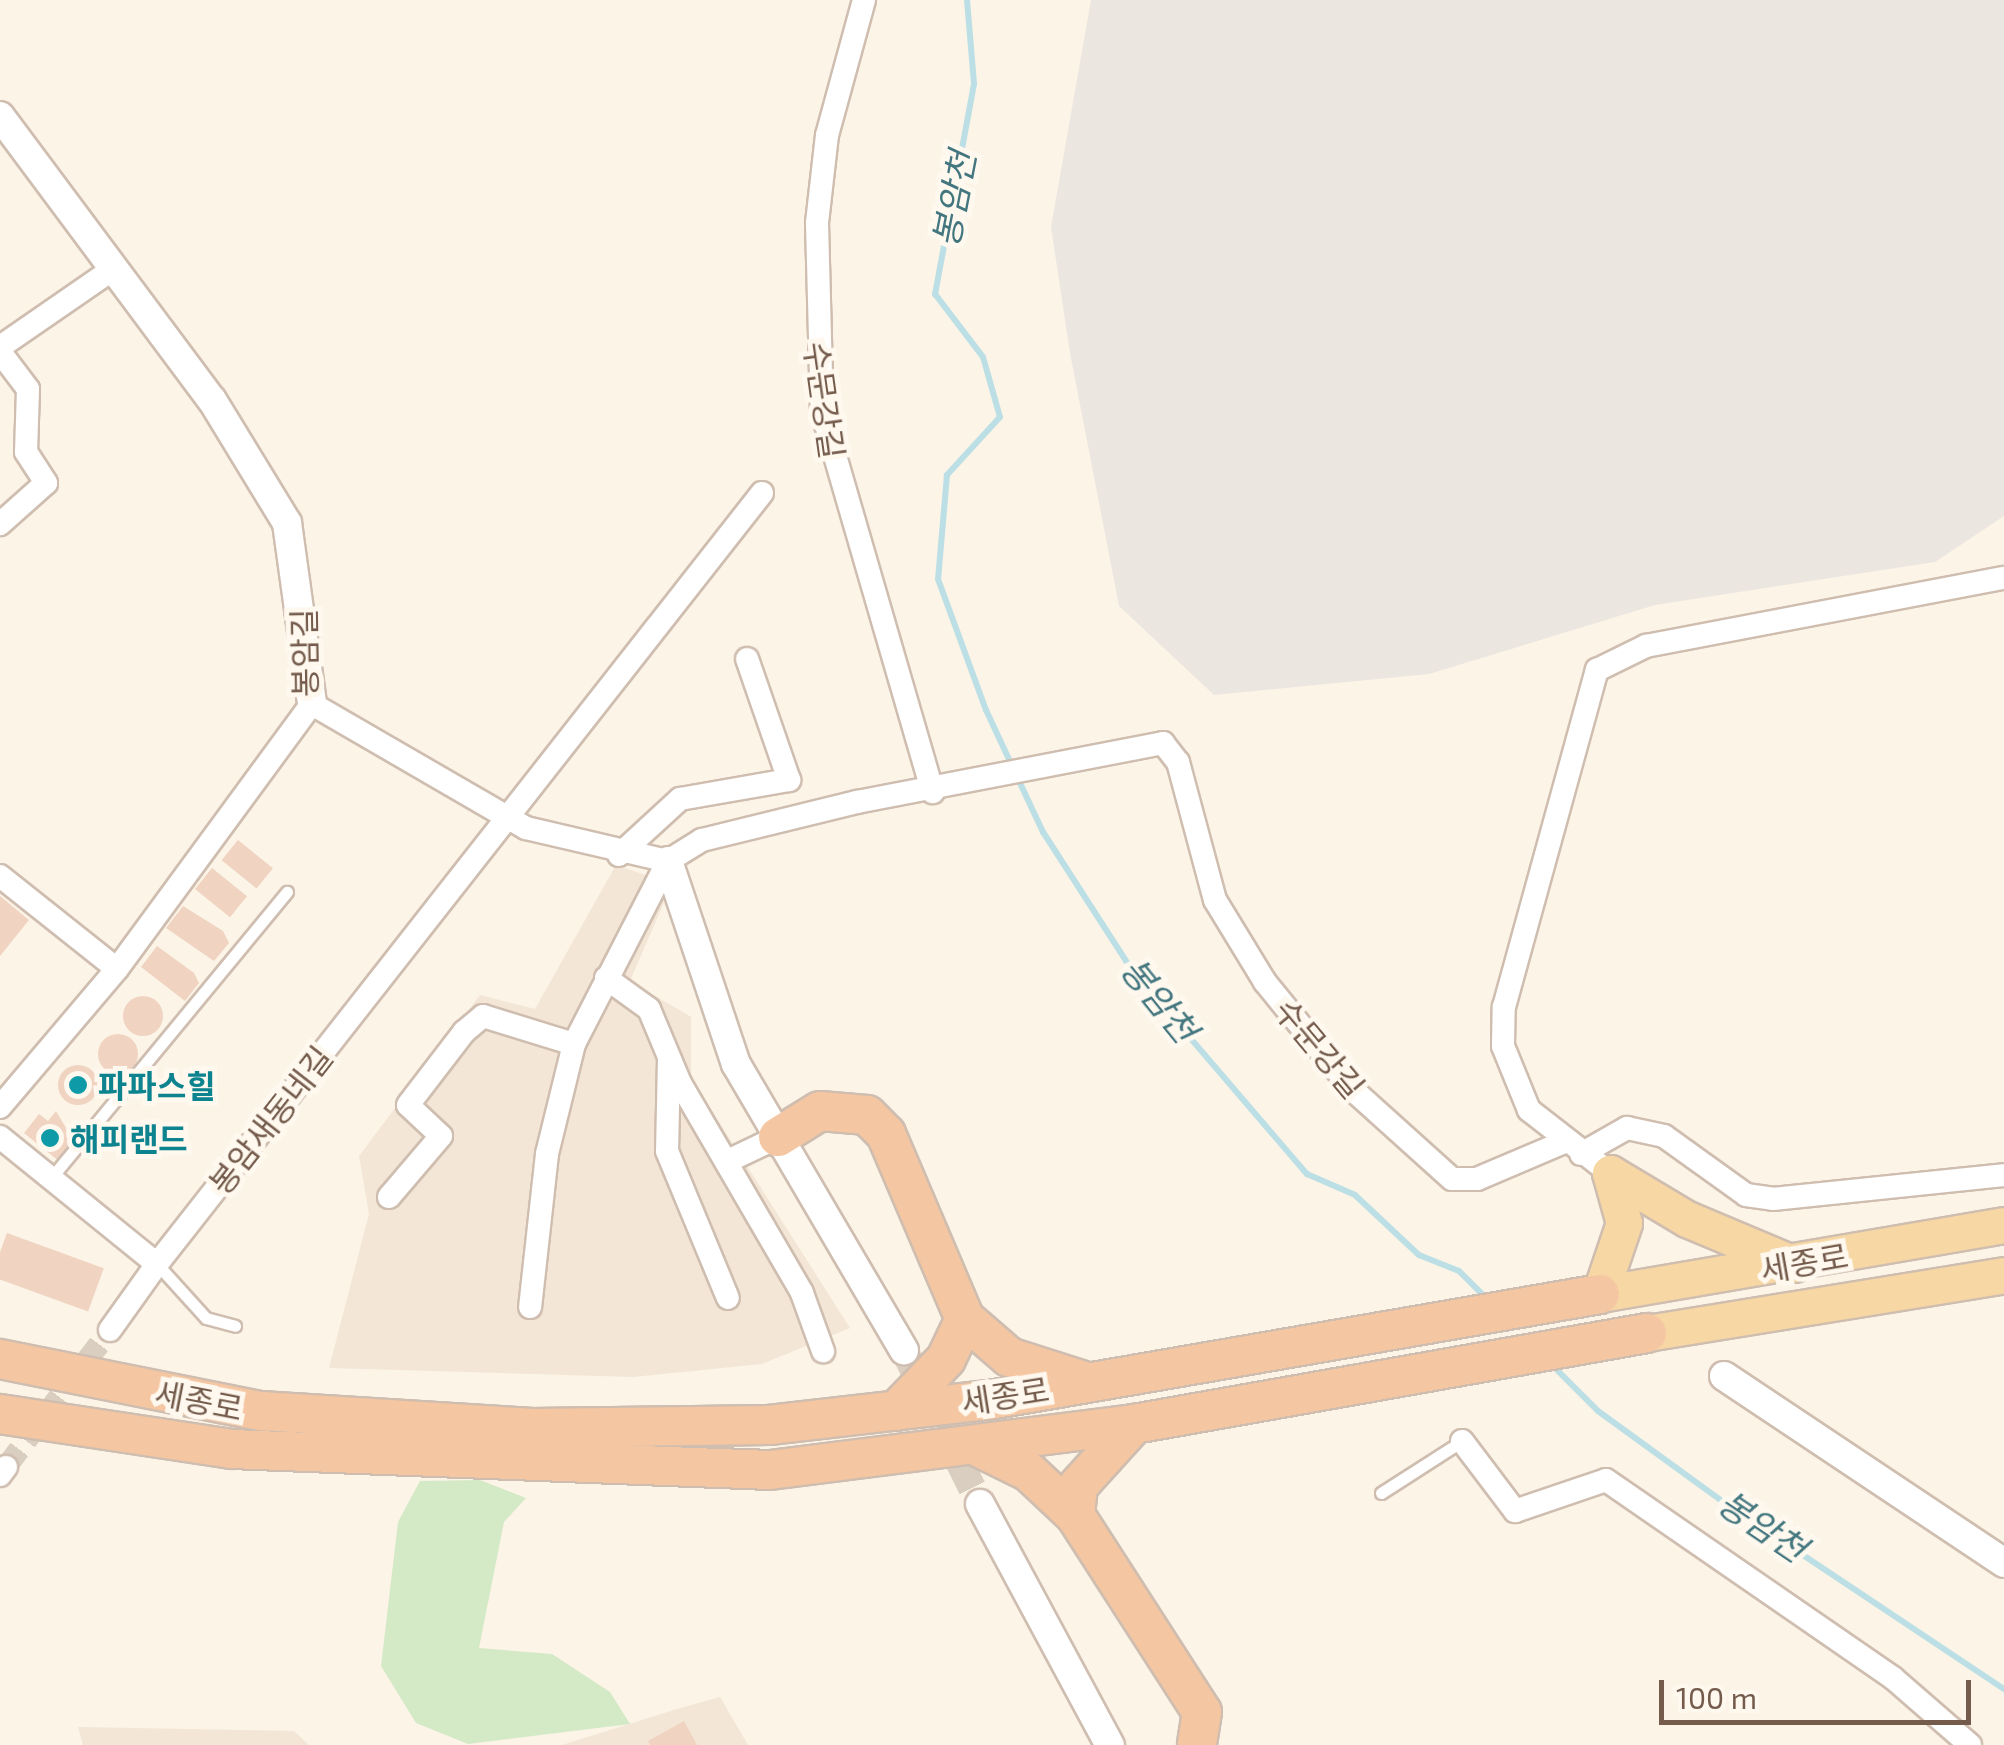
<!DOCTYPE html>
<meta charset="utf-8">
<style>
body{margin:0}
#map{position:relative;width:2004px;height:1745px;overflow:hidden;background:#fbf4e7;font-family:"Exo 2","Noto Sans KR",sans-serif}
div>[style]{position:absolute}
.residential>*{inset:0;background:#f3e6d6}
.industrial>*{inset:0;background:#ece6e1}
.green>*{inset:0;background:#d4e9c6}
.stream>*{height:6px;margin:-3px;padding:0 3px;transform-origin:3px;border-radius:3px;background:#bcdfe5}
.building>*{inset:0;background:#f0d3c0;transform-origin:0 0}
.round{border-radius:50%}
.minor-tunnel>*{height:22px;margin-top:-11px;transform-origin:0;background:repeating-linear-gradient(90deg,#d9cec0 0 22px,transparent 0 33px)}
.tertiary-tunnel>*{height:28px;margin-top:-14px;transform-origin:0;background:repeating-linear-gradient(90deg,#d9cec0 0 28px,transparent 0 42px)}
.roads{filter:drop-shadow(2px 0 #cfbeb0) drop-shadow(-2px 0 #cfbeb0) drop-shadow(0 2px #cfbeb0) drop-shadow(0 -2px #cfbeb0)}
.service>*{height:11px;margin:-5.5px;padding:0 5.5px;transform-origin:5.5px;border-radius:5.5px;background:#fff}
.minor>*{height:22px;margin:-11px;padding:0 11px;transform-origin:11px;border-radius:11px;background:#fff}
.tertiary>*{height:28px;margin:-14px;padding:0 14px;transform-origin:14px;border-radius:14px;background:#fff}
.primary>*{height:35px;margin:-17.5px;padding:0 17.5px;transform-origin:17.5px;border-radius:17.5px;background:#f7d7a3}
.trunk>*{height:38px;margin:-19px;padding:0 19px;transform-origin:19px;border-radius:19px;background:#f5c6a2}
.dots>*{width:28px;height:28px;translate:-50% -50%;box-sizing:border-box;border:5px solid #fef8ee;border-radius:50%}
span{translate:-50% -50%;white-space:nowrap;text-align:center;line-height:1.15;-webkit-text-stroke:10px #fef8ee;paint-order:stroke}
.street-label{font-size:32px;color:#745b4c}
.culture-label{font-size:32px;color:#0d838f;font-weight:700}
.left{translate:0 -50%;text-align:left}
.water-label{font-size:35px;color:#43767f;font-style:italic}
.scale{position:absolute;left:1659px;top:1680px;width:312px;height:45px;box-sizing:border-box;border:5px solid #745b4c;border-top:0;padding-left:12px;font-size:30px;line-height:35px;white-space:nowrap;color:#745b4c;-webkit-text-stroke:8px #fef8ee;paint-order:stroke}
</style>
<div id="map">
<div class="residential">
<div style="clip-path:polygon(616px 865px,672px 884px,630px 981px,691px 1017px,691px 1078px,850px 1328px,762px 1364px,633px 1377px,329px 1368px,369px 1214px,359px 1156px,480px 995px,535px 1009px)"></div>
<div style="clip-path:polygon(720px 1697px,748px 1745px,562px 1745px,677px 1709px)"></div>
<div style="clip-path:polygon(78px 1727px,294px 1731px,309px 1745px,83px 1745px)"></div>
</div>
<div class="industrial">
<div style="clip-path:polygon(1091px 0,2004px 0,2004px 516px,1935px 562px,1655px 605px,1429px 674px,1214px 695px,1119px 606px,1070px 353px,1051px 227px)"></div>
</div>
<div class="green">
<div style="clip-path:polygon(480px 1480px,526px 1498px,504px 1522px,479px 1648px,552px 1654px,610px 1692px,630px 1724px,468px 1744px,416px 1723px,381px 1666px,398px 1522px,420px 1481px)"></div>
</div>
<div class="stream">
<div style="left:967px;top:0;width:84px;rotate:85.2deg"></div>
<div style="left:974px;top:84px;width:214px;rotate:100.5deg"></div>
<div style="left:935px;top:294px;width:79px;rotate:52.7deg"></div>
<div style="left:983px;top:357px;width:62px;rotate:74.2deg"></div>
<div style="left:1000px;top:417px;width:79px;rotate:132.4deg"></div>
<div style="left:947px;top:475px;width:104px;rotate:94.9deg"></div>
<div style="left:938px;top:579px;width:140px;rotate:69.9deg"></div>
<div style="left:986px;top:710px;width:135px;rotate:65deg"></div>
<div style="left:1043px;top:832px;width:164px;rotate:57.2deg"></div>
<div style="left:1132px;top:970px;width:269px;rotate:49.4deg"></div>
<div style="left:1307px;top:1174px;width:52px;rotate:23.6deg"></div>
<div style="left:1355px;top:1195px;width:88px;rotate:43.2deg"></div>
<div style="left:1419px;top:1255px;width:43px;rotate:21.8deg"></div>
<div style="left:1459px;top:1271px;width:38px;rotate:45deg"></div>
<div style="left:1551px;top:1364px;width:66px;rotate:45deg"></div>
<div style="left:1598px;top:1411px;width:153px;rotate:36deg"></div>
<div style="left:1722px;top:1501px;width:339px;rotate:33.7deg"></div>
</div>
<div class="building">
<div style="left:238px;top:840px;width:45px;height:26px;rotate:39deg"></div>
<div style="left:212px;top:868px;width:45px;height:27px;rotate:39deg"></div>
<div style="clip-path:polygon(0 896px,29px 920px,0 956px)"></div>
<div style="clip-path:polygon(183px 906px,223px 931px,229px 943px,214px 961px,166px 928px)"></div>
<div style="clip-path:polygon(157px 946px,194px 973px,199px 983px,185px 1001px,141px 967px)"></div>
<div class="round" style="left:123px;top:996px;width:40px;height:40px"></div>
<div class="round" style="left:98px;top:1034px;width:40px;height:40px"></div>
<div class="round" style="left:58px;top:1065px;width:40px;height:40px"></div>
<div style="clip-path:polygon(56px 1111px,75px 1143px,60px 1162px,24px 1133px,39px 1114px,48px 1121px)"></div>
<div style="left:7px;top:1233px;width:103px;height:46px;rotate:20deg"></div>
<div style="clip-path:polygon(684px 1721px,697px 1745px,650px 1745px,648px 1741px)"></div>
</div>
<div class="minor-tunnel">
<div style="left:6px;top:1467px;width:172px;rotate:-52.8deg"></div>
</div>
<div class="tertiary-tunnel">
<div style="left:904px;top:1350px;width:172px;rotate:63.7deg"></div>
</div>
<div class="roads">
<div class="service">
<div style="left:51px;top:1178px;width:371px;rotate:-50.5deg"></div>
<div style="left:157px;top:1264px;width:73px;rotate:47.8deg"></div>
<div style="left:206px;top:1318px;width:30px;rotate:15deg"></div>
<div style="left:1381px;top:1493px;width:96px;rotate:-32.7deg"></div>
</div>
<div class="minor">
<div style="left:864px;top:0;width:140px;rotate:105.3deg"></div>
<div style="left:827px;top:135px;width:89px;rotate:96.5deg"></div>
<div style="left:817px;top:223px;width:188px;rotate:88.5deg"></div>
<div style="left:822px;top:411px;width:397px;rotate:73.8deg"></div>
<div style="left:0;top:347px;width:134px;rotate:-34.6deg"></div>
<div style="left:0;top:352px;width:46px;rotate:52.9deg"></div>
<div style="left:28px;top:389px;width:63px;rotate:91.8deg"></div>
<div style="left:26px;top:452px;width:37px;rotate:57deg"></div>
<div style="left:46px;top:483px;width:62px;rotate:138.3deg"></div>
<div style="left:619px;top:855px;width:83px;rotate:-42.6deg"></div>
<div style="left:680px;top:799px;width:111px;rotate:-9.9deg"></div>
<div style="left:789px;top:780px;width:128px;rotate:-109.1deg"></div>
<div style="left:668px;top:861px;width:40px;rotate:-32deg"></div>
<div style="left:702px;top:840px;width:160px;rotate:-13.8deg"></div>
<div style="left:857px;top:802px;width:312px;rotate:-10.9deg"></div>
<div style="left:1163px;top:743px;width:24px;rotate:52deg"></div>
<div style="left:1178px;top:762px;width:143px;rotate:75deg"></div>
<div style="left:1215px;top:900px;width:96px;rotate:58.6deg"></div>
<div style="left:1265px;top:982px;width:139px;rotate:50.8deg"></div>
<div style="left:1353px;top:1090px;width:133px;rotate:42deg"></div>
<div style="left:1452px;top:1179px;width:25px"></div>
<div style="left:1477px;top:1179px;width:95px;rotate:-23deg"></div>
<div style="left:0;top:876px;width:149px;rotate:38.5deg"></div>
<div style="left:606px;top:978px;width:53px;rotate:35.8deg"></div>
<div style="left:649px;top:1009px;width:80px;rotate:67.3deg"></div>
<div style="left:680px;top:1083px;width:243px;rotate:59.8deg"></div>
<div style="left:802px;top:1293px;width:62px;rotate:70.1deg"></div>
<div style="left:669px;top:1058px;width:93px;rotate:91.2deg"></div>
<div style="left:667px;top:1151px;width:159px;rotate:67.5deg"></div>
<div style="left:0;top:1107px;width:181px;rotate:-49.7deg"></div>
<div style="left:117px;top:969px;width:329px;rotate:-53.7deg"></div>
<div style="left:312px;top:704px;width:247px;rotate:30.1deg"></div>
<div style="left:526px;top:828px;width:146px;rotate:13.1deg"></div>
<div style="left:668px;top:861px;width:206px;rotate:117.2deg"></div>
<div style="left:574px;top:1044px;width:113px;rotate:103.8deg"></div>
<div style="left:547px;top:1154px;width:154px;rotate:96.3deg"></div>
<div style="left:0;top:1137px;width:202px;rotate:39deg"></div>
<div style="left:157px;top:1264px;width:980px;rotate:-51.88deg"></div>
<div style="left:1581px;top:1154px;width:53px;rotate:-29.5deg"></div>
<div style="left:1627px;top:1128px;width:38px;rotate:12deg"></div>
<div style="left:1664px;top:1136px;width:101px;rotate:35.7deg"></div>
<div style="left:1746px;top:1195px;width:27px;rotate:8deg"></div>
<div style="left:1773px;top:1199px;width:232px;rotate:-5.9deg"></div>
<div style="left:728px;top:1161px;width:55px;rotate:-25.6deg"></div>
<div style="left:1610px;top:1173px;width:103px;rotate:-142.1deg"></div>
<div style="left:1529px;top:1110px;width:69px;rotate:-112.1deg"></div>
<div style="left:1503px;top:1046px;width:39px;rotate:-89deg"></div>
<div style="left:1504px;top:1007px;width:350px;rotate:-74.6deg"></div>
<div style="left:1597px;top:670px;width:55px;rotate:-26.1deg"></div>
<div style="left:1646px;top:646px;width:364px;rotate:-10.8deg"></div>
<div style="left:389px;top:1197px;width:80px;rotate:-49.6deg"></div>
<div style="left:441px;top:1136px;width:45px;rotate:-136.8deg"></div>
<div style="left:408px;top:1105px;width:92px;rotate:-52.5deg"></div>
<div style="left:464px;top:1032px;width:25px;rotate:-40deg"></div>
<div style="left:483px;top:1016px;width:95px;rotate:17.1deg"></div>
<div style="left:110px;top:1330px;width:81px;rotate:-54.5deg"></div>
<div style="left:1462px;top:1441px;width:88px;rotate:52.9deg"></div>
<div style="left:1515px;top:1511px;width:96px;rotate:-18.8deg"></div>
<div style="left:1606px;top:1480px;width:349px;rotate:34.6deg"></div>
<div style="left:1893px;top:1678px;width:102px;rotate:41deg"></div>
<div style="left:0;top:1475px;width:10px;rotate:-53deg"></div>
</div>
<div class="tertiary">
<div style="left:0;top:116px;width:354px;rotate:53.3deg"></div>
<div style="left:212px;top:400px;width:144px;rotate:58.6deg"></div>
<div style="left:287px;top:523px;width:183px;rotate:82.1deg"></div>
<div style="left:668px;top:861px;width:214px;rotate:71.5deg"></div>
<div style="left:736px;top:1064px;width:332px;rotate:59.6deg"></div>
<div style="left:1724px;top:1376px;width:337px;rotate:33.7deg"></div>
<div style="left:980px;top:1504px;width:274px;rotate:61.7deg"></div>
</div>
<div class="primary">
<div style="left:1600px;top:1294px;width:410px;rotate:-9.7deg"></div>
<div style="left:1600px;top:1294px;width:75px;rotate:-71.3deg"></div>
<div style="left:1624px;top:1223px;width:52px;rotate:-105.6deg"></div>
<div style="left:1610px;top:1173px;width:90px;rotate:30.9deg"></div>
<div style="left:1687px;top:1219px;width:116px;rotate:22.8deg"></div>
<div style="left:1647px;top:1333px;width:362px;rotate:-9.2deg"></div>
</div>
<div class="trunk">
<div style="left:778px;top:1137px;width:49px;rotate:-31.8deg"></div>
<div style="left:820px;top:1111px;width:47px;rotate:4.9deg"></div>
<div style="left:867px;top:1115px;width:27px;rotate:45deg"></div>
<div style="left:886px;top:1134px;width:201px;rotate:66.9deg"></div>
<div style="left:0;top:1359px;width:266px;rotate:11.3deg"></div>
<div style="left:261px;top:1411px;width:272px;rotate:3.6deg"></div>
<div style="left:532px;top:1428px;width:237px;rotate:-0.7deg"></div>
<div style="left:769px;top:1425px;width:221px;rotate:-6.5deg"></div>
<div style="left:989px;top:1400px;width:620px;rotate:-9.84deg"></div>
<div style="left:896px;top:1411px;width:72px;rotate:-46.1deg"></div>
<div style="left:946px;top:1359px;width:44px;rotate:-64.6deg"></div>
<div style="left:965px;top:1319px;width:58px;rotate:40.8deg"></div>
<div style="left:1009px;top:1357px;width:79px;rotate:17.7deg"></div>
<div style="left:0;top:1414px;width:234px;rotate:8.6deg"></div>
<div style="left:231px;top:1449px;width:539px;rotate:2.23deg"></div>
<div style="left:770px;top:1470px;width:367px;rotate:-7.2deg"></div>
<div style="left:1134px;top:1424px;width:521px;rotate:-10.06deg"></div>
<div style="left:976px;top:1446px;width:59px;rotate:26.1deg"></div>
<div style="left:1029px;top:1472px;width:63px;rotate:43.1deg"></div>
<div style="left:1075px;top:1515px;width:29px;rotate:-84deg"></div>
<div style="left:1078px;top:1486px;width:84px;rotate:-47.9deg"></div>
<div style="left:1075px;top:1515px;width:234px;rotate:57.2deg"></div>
<div style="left:1202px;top:1712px;width:33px;rotate:99deg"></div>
</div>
</div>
<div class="dots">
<div style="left:78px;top:1085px;background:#0f9aa8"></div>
<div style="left:50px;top:1138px;background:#0f9aa8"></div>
</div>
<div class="street-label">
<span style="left:825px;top:400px;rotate:82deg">수문강길</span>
<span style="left:304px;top:653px;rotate:-91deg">봉암길</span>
<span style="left:1320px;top:1048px;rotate:50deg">수문강길</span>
<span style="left:270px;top:1120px;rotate:-52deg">봉암새동네길</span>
<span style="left:1804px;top:1262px;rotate:-10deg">세종로</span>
<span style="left:1005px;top:1395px;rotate:-9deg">세종로</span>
<span style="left:199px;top:1400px;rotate:11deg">세종로</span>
</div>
<div class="culture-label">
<span class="left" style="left:98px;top:1085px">파파스힐</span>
<span class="left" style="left:70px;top:1138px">해피랜드</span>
</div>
<div class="water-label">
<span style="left:953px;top:199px;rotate:-79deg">봉암천</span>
<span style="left:1160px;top:999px;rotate:51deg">봉암천</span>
<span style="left:1763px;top:1525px;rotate:34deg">봉암천</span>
</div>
<div class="scale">100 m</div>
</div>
